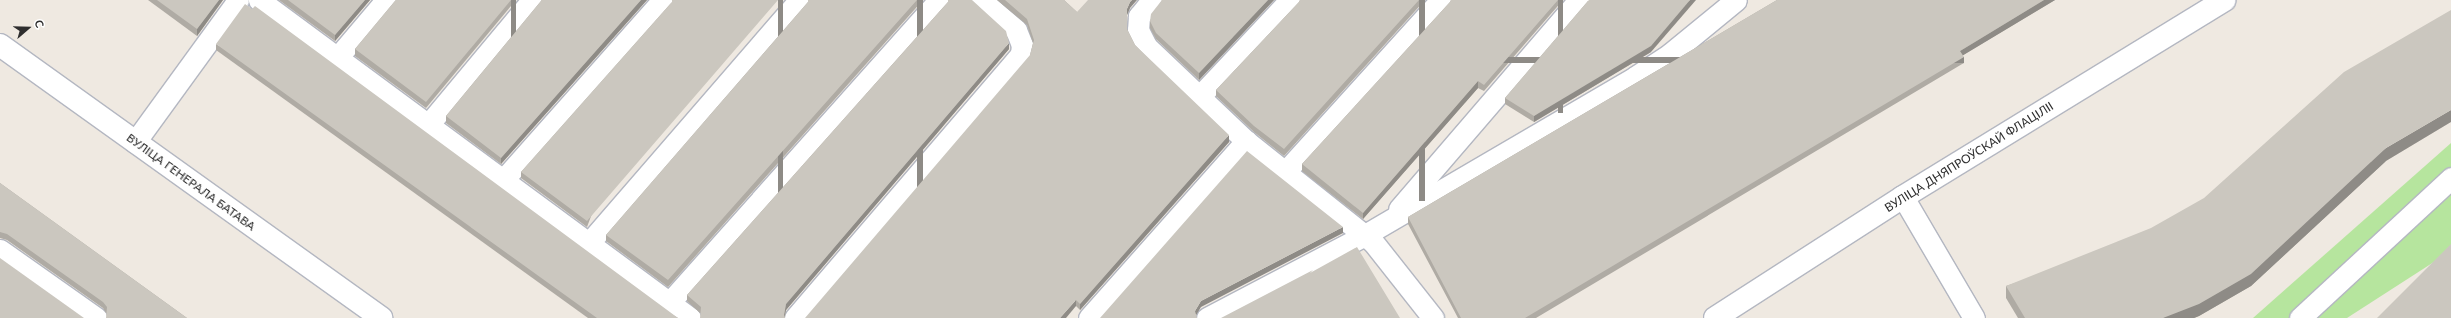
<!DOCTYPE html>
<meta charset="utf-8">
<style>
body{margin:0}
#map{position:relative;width:2451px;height:318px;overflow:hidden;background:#efe9e1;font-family:Lato,sans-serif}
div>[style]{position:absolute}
.green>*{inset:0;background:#b6e59e}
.roads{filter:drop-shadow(1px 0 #b4b7c1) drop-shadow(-1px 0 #b4b7c1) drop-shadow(0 1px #b4b7c1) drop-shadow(0 -1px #b4b7c1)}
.lane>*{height:21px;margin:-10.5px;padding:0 10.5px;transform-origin:10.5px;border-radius:10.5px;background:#fff}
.street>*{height:22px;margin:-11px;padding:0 11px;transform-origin:11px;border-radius:11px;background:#fff}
.wall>*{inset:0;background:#afaba4}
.shaded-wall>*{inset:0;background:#8e8b86;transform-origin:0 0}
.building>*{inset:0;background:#cbc7bf}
span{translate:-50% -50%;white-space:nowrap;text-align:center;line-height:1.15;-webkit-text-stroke:3px #fff;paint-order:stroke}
.street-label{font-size:12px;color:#2e2e2e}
.north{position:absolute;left:8px;top:8px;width:40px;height:40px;-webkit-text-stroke:3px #fff;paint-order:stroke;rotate:70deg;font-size:11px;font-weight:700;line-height:16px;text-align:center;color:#2e2e2e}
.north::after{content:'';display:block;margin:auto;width:14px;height:18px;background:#2e2e2e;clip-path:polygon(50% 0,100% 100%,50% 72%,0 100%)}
</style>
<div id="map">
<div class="green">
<div style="clip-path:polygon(2451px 143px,2451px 251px,2347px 318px,2253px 318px)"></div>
</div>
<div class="roads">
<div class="lane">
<div style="left:259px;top:0;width:536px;rotate:36.42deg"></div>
<div style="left:1152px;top:0;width:21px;rotate:129deg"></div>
<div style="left:1139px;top:16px;width:14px;rotate:94deg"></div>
<div style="left:1138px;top:30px;width:18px;rotate:63deg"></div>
<div style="left:1146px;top:46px;width:138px;rotate:43.5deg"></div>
<div style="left:1246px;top:141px;width:162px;rotate:38.5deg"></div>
<div style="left:1373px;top:242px;width:97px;rotate:51.7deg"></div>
<div style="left:337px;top:58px;width:76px;rotate:-49.8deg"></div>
<div style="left:1199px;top:97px;width:133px;rotate:-46.8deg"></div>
<div style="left:428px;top:125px;width:163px;rotate:-50.2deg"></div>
<div style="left:135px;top:142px;width:175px;rotate:-54deg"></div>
<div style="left:1285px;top:172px;width:232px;rotate:-47.8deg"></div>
<div style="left:503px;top:180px;width:241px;rotate:-48.4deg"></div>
<div style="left:1903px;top:197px;width:140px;rotate:59.6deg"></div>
<div style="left:1399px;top:209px;width:276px;rotate:-49.3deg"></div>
<div style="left:588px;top:244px;width:323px;rotate:-49.1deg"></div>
<div style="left:0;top:250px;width:118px;rotate:35.3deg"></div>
<div style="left:669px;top:303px;width:406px;rotate:-48.3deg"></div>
<div style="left:795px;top:318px;width:348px;rotate:-49.4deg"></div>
<div style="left:1021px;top:54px;width:9px;rotate:-84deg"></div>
<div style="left:1022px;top:45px;width:16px;rotate:-112deg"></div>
<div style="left:1016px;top:30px;width:46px;rotate:-139.4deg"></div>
<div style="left:1089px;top:318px;width:237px;rotate:-48.4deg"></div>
<div style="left:1207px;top:318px;width:178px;rotate:-27.7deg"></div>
<div style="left:1365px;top:235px;width:313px;rotate:-30.3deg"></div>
<div style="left:1635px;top:77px;width:42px;rotate:-33.3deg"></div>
<div style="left:1670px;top:54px;width:85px;rotate:-39.3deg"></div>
<div style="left:2300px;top:318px;width:206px;rotate:-42.8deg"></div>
</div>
<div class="street">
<div style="left:0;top:45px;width:469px;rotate:35.6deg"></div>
<div style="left:1715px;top:318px;width:224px;rotate:-32.8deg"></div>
<div style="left:1903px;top:197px;width:377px;rotate:-31.5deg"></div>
</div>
</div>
<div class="wall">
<div style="clip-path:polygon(148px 0,223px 0,197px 36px)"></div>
<div style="clip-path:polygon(279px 0,370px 0,335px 41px)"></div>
<div style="clip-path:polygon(396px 0,516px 0,426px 108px,355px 56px,355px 49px,395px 1px)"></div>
<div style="clip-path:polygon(541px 0,647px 0,501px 164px,446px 123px,446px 116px,541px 1px)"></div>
<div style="clip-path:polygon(808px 0,923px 0,668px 287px,606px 241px,606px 235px,808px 2px)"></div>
<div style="clip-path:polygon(997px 0,1064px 0,1077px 12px,1130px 8px,1127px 15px,1127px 29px,1135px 45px,1229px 142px,1080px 310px,1076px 306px,1030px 55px,1033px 43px,1027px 25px)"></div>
<div style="clip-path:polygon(1162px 0,1274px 0,1199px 80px,1156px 39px,1150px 28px,1150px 21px)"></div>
<div style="clip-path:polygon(1300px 0,1425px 0,1284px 156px,1254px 132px,1216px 96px,1216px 90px,1299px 2px)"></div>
<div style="clip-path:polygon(1451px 0,1563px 0,1484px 91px,1478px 88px,1363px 219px,1302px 171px,1302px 164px,1450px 2px)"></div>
<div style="clip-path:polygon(1777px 0,2055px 0,1963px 55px,1964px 63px,1536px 318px,1458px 318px,1408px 224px,1408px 217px)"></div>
<div style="clip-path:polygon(1588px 1px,1651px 52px,1534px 122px,1505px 104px,1505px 98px)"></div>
<div style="clip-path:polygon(672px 2px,587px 227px,521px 178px,521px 172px)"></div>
<div style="clip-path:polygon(948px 2px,1009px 49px,786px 310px,785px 317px,700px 313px,687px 301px,687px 295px)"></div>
<div style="clip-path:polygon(216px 44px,678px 318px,588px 318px,216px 50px)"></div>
<div style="clip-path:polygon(2386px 161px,2251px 286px,2199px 316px,2194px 318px,2018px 318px,2006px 298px,2006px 286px)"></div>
<div style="clip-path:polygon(0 183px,187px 318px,106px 313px,103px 308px,7px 240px,0 238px)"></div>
</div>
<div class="shaded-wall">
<div style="clip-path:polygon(219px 0,223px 0,197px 36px,197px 29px)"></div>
<div style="clip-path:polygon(365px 0,370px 0,335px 41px,335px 35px)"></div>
<div style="left:511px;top:0;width:5px;height:133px"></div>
<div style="clip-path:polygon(641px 0,647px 0,501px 164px,501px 158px)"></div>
<div style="left:778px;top:0;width:5px;height:292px"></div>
<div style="left:917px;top:0;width:6px;height:375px"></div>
<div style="clip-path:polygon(1132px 0,1137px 0,1130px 8px,1127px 15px,1127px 9px,1130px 2px)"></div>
<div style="clip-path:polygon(1268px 0,1274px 0,1199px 80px,1199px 73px)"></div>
<div style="left:1419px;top:0;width:6px;height:201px"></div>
<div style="left:1558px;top:0;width:5px;height:113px"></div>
<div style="clip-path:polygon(1690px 0,1696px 0,1651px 52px,1534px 122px,1534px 116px)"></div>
<div style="clip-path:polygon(2044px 0,2055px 0,1960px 57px,1960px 51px)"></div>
<div style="clip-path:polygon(1009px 43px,1009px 49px,786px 310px,784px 318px,784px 315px,786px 304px)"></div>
<div style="left:1964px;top:57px;width:6px;height:511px;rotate:90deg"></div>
<div style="clip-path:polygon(1478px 81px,1478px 88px,1363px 219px,1363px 213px)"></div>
<div style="clip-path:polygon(2451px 110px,2451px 122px,2386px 161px,2251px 286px,2199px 316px,2194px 318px,2163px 318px,2386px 148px)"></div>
<div style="clip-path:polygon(1229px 135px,1229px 142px,1080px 310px,1080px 304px)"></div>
<div style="clip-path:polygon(1343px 227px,1343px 233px,1201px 307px,1195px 317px,1195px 311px,1201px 301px)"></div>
<div style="clip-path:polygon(1076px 300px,1076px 306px,1066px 318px,1060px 318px)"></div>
</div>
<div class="building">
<div style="clip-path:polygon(157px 0,219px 0,197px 29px)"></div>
<div style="clip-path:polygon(288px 0,365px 0,335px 35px)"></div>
<div style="clip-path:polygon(396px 0,511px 0,426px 102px,355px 49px,395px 1px)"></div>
<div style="clip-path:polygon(541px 0,641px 0,501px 158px,446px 116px,541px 1px)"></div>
<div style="clip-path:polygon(672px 0,778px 0,587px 221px,521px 172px,672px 2px)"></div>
<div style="clip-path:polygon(808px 0,917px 0,668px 280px,606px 235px,808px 2px)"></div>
<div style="clip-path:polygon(948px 0,972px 0,1006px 31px,1009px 43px,786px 304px,784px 315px,785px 318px,700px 318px,701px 307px,687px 295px,948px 2px)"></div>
<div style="clip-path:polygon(1005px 0,1064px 0,1077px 12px,1088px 0,1132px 0,1130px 2px,1127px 9px,1127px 29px,1135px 45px,1229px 135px,1080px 304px,1076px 300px,1060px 318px,805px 318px,1030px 55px,1034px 40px,1027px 19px)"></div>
<div style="clip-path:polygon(1162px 0,1268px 0,1199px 73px,1156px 33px,1150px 21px,1151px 14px)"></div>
<div style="clip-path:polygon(1300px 0,1419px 0,1284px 149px,1254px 126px,1216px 90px,1299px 2px)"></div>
<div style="clip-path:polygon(1451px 0,1558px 0,1484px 85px,1478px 81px,1363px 213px,1302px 164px,1450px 2px)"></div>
<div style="clip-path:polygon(1589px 0,1690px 0,1651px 46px,1534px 116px,1505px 98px,1588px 1px)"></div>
<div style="clip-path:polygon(1777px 0,2044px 0,1960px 51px,1964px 57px,1525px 318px,1461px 318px,1408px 217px)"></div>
<div style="clip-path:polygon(245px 4px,252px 9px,255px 6px,678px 318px,597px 318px,216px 44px)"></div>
<div style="clip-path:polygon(2451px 10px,2451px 110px,2386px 148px,2251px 274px,2199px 304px,2163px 318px,2025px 318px,2006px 286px,2151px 228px,2204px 198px,2344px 72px)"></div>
<div style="clip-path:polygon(1247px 151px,1343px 227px,1201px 301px,1195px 311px,1197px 318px,1100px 318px)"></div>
<div style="clip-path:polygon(0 183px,187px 318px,106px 318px,107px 307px,103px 302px,7px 234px,0 232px)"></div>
<div style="clip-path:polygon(2451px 244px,2451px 318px,2377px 318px)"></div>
<div style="clip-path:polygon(1357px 247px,1400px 318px,1221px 318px,1313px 270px,1310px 273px)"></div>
<div style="clip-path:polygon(0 258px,84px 318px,0 318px)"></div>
</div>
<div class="street-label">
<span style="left:1969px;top:157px;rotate:-32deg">ВУЛІЦА ДНЯПРОЎСКАЙ ФЛАЦІЛІІ</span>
<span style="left:191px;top:182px;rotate:36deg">ВУЛІЦА ГЕНЕРАЛА БАТАВА</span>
</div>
<div class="north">С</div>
</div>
